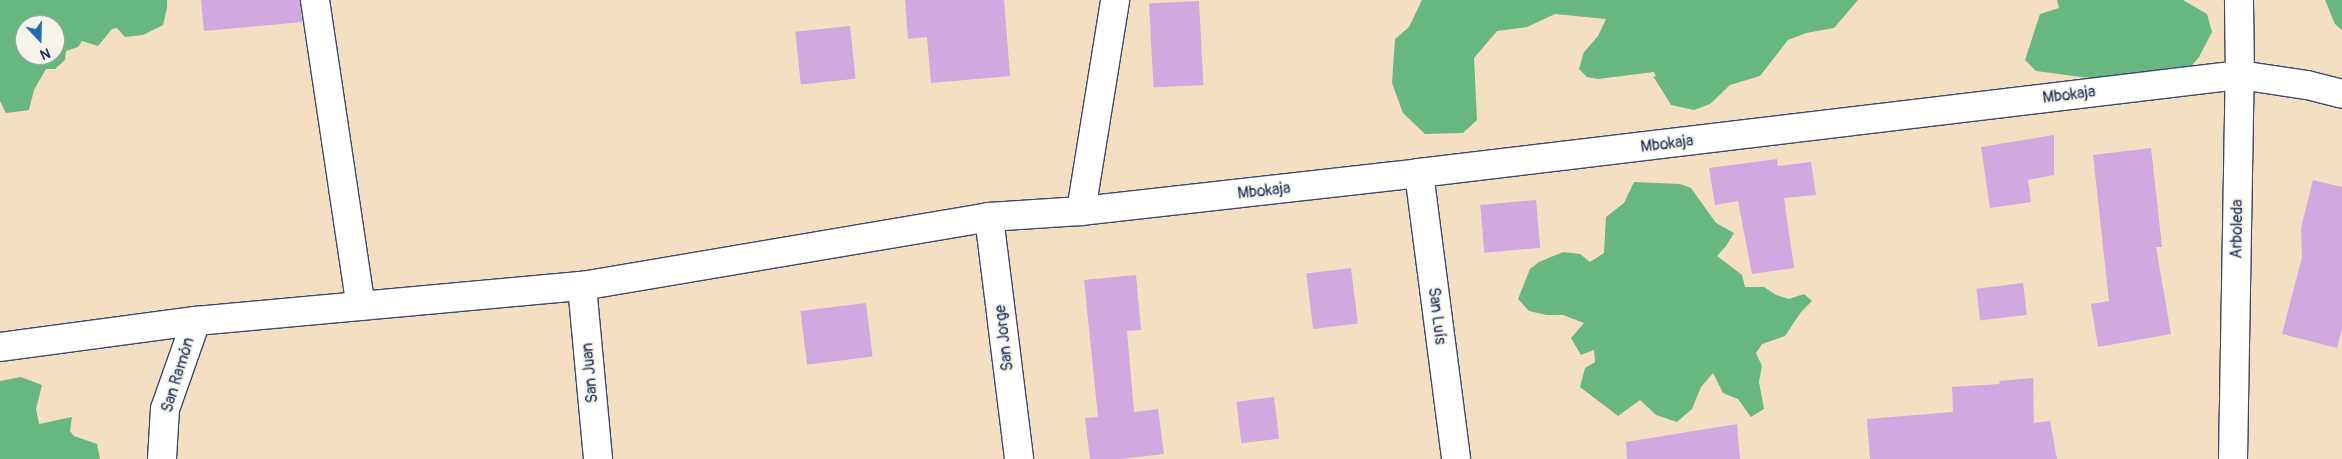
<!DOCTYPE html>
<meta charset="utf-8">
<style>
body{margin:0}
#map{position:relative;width:2342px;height:459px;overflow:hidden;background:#f4dfc3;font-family:Pangolin,sans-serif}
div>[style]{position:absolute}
.forest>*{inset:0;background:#68b680}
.building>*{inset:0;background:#d1a8df;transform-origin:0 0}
.roads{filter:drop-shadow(1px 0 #3c496d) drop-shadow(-1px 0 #3c496d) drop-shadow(0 1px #3c496d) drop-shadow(0 -1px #3c496d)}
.minor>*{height:28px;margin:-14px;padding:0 14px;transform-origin:14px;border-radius:14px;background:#fff}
span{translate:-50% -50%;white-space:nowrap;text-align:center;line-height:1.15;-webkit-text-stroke:4px #f7f3e8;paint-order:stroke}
.street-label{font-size:16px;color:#1b2f5e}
.north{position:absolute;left:15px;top:15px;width:50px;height:50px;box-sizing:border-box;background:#f7f3e8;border:1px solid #9fa5b1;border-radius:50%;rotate:159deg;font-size:14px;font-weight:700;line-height:20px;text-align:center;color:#1b2f5e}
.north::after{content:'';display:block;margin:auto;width:18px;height:22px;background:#1f6fb2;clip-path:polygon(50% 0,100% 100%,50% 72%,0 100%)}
</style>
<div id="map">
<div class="forest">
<div style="clip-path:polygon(evenodd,0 0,167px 0,167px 8px,163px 25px,143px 35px,125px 37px,117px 28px,112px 29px,98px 46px,82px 41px,78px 47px,66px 51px,65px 60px,55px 69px,46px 69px,34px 90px,29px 110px,6px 113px,0 101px,0 0,25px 25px,55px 25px,55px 55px,25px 55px,25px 25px)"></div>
<div style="clip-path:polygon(1422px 0,1858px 0,1834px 28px,1806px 33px,1788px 40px,1760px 76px,1730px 85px,1710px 104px,1694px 110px,1671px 105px,1653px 76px,1656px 77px,1654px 72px,1598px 79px,1587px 77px,1579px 69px,1584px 52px,1598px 36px,1606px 19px,1555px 14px,1527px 27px,1497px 31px,1474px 58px,1477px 120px,1463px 133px,1425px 134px,1403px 113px,1392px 83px,1395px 39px,1409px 27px)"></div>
<div style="clip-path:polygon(2057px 0,2183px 0,2207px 14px,2212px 32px,2199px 57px,2183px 76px,2113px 89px,2089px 78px,2036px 71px,2025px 60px,2040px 14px,2059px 8px)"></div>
<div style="clip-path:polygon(2325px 0,2342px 0,2342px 30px,2335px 24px)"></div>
<div style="clip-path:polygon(1634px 182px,1680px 184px,1691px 188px,1716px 223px,1734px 233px,1726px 246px,1717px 256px,1742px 275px,1745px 287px,1764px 287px,1776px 295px,1789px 299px,1804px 294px,1812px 301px,1801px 312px,1785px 336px,1762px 344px,1756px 353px,1762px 366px,1759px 382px,1764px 409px,1751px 417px,1738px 399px,1723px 393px,1713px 373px,1701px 387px,1692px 409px,1677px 422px,1656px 415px,1640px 400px,1618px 416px,1580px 387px,1585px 368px,1595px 362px,1594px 350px,1581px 355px,1571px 338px,1584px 323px,1563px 315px,1547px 315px,1529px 311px,1518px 299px,1530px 269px,1539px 262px,1563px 252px,1580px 254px,1590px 262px,1604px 253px,1606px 217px,1624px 203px)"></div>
<div style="clip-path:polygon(21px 377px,42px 385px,36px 409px,39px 424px,72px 417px,70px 431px,74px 436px,97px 444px,100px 459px,0 459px,0 381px)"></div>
</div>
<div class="building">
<div style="clip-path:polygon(201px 0,300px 0,302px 22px,204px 31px)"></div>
<div style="clip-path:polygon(905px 0,1004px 0,1010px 76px,931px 83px,927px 37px,908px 39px)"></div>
<div style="left:1199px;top:1px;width:84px;height:50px;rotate:87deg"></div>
<div style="left:850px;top:26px;width:53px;height:55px;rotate:84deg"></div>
<div style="clip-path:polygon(2054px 135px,2054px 175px,2028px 180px,2031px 202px,1990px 208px,1981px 147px)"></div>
<div style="clip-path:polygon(2151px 148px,2162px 247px,2156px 247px,2171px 334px,2098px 347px,2091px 304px,2109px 301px,2093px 155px)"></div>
<div style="clip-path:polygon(1777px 159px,1778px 166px,1811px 162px,1816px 195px,1784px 198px,1794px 268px,1752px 274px,1738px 201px,1715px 205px,1709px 168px)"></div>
<div style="clip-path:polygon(2313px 180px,2342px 187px,2342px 328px,2337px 348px,2282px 334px,2302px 257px,2301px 228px)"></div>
<div style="left:1536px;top:200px;width:48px;height:56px;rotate:85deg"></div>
<div style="left:1351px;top:268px;width:56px;height:45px;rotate:83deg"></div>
<div style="clip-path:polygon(1136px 275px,1141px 330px,1127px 331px,1134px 412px,1158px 409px,1164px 454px,1121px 459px,1090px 459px,1085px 418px,1098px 417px,1084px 280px)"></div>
<div style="left:2023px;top:283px;width:32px;height:47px;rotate:83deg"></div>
<div style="left:866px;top:303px;width:54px;height:66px;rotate:83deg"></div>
<div style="clip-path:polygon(2033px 378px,2034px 423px,2050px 421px,2057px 459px,1870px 459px,1867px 419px,1953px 412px,1952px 387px,2000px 384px,1999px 381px)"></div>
<div style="left:1274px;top:397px;width:42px;height:38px;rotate:83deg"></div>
<div style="clip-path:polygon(1737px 424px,1740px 459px,1627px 459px,1626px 442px)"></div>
</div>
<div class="roads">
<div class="minor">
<div style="left:315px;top:0;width:309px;rotate:81.5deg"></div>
<div style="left:1419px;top:173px;width:288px;rotate:82.6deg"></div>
<div style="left:1081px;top:211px;width:214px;rotate:-80.8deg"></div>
<div style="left:989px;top:217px;width:244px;rotate:82.9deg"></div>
<div style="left:582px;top:286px;width:174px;rotate:84.7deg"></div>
<div style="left:0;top:347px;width:198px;rotate:-7.6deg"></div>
<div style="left:196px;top:321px;width:388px;rotate:-5.2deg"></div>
<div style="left:582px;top:286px;width:413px;rotate:-9.6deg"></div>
<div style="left:989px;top:217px;width:92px;rotate:-3.7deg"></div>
<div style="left:1081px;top:211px;width:340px;rotate:-6.4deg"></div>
<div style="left:1419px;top:173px;width:827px;rotate:-6.81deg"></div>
<div style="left:2240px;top:75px;width:68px;rotate:8.5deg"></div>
<div style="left:2307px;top:85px;width:36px;rotate:14deg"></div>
<div style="left:162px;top:459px;width:50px;rotate:-86.6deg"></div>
<div style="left:165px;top:409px;width:93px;rotate:-70.6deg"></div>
<div style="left:2233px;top:459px;width:384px;rotate:-89deg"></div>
<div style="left:2240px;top:75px;width:75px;rotate:-90.8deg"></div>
</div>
</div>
<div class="street-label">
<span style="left:2069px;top:95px;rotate:-7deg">Mbokaja</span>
<span style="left:1667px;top:144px;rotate:-7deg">Mbokaja</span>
<span style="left:1264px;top:191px;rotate:-6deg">Mbokaja</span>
<span style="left:2237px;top:229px;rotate:-89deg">Arboleda</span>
<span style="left:1437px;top:316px;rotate:83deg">San Luís</span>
<span style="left:1004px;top:338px;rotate:-97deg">San Jorge</span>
<span style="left:590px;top:373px;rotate:-95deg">San Juan</span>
<span style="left:178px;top:375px;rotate:-73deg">San Ramón</span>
</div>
<div class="north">N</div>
</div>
